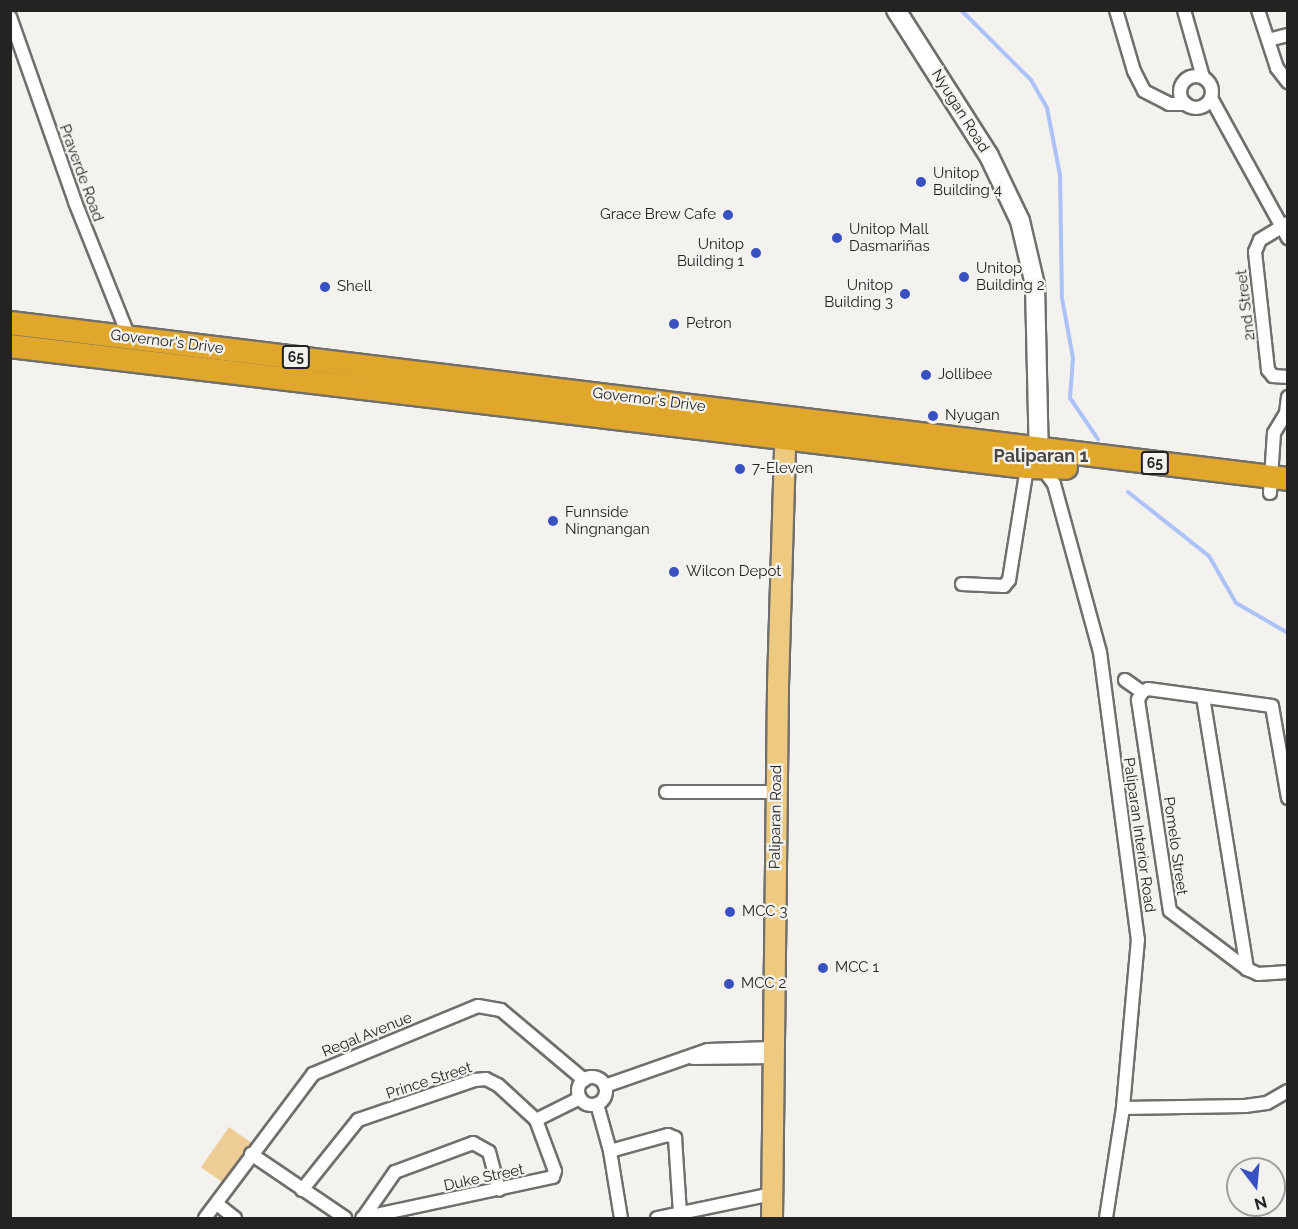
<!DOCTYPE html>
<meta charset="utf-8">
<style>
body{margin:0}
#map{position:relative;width:1298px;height:1229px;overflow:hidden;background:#f4f2ef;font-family:Raleway,sans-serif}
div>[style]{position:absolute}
.green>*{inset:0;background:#eecd96;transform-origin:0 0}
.stream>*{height:4px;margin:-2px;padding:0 2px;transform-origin:2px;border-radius:2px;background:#aec2fa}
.roads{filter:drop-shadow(2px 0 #716f6c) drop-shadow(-2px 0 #716f6c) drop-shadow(0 2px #716f6c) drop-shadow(0 -2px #716f6c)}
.street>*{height:12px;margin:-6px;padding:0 6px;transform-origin:6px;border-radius:6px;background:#fff}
.street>.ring{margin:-6px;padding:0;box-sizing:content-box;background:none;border:12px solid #fff;border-radius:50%}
.secondary>*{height:18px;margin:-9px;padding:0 9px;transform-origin:9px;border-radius:9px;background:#fff}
.primary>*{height:20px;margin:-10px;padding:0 10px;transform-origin:10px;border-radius:10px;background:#edca80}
.highway>*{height:22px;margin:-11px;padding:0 11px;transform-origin:11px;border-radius:11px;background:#e1a72c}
.dots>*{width:16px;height:16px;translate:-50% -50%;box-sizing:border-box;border:3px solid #f4f2ef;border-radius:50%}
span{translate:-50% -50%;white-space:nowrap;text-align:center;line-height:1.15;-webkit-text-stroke:4.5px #f4f2ef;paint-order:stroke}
.shield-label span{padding:2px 4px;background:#f4f2ef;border:2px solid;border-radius:4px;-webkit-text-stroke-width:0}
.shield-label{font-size:14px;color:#232321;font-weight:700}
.street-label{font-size:15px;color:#232321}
.poi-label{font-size:15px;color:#232321}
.left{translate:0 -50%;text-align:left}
.right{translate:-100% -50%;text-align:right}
.quarter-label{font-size:18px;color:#494745;font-weight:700}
.frame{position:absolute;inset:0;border:12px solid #232321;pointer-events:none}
.north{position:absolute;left:1226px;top:1157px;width:60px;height:60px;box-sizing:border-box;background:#f4f2ef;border:2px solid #a09f9d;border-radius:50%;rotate:164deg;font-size:16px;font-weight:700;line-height:24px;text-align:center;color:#232321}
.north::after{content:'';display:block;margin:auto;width:21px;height:27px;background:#3850c2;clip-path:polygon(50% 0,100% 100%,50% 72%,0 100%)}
</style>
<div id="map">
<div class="green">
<div style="left:229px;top:1127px;width:29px;height:49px;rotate:35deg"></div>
</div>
<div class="stream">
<div style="left:961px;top:10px;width:99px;rotate:45deg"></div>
<div style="left:1031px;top:80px;width:32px;rotate:60deg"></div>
<div style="left:1047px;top:108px;width:68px;rotate:79deg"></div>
<div style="left:1060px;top:175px;width:123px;rotate:89.1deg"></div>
<div style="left:1062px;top:298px;width:61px;rotate:79.6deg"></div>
<div style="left:1073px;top:358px;width:40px;rotate:94.3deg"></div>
<div style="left:1070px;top:398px;width:50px;rotate:55.7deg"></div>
<div style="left:1128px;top:492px;width:103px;rotate:38.3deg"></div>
<div style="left:1209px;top:556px;width:54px;rotate:60.1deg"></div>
<div style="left:1236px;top:603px;width:60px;rotate:30deg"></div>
</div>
<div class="roads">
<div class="street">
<div style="left:1116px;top:10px;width:64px;rotate:73.6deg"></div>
<div style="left:1134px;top:71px;width:22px;rotate:63deg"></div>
<div style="left:1144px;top:91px;width:28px;rotate:27deg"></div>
<div style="left:1169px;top:104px;width:17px"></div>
<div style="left:1184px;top:10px;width:70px;rotate:74.2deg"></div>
<div style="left:1258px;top:10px;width:61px;rotate:71.9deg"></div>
<div style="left:1277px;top:68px;width:18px;rotate:52deg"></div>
<div style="left:10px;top:17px;width:196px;rotate:70.6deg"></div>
<div style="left:75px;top:202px;width:145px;rotate:68.2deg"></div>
<div style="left:1268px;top:40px;width:21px;rotate:-14deg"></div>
<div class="ring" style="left:1180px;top:76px;width:20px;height:20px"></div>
<div style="left:1211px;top:98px;width:160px;rotate:61.2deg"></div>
<div style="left:1288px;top:223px;width:33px;rotate:149deg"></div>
<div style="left:1260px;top:240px;width:13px;rotate:113deg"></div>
<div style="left:1255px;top:252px;width:119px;rotate:83.7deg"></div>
<div style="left:1268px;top:370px;width:8px;rotate:50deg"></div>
<div style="left:1273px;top:376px;width:15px;rotate:4deg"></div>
<div style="left:1042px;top:468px;width:20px;rotate:53deg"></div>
<div style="left:1054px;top:484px;width:174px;rotate:74.7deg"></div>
<div style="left:1100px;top:652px;width:290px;rotate:82.5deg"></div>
<div style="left:1138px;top:939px;width:170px;rotate:95.1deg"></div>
<div style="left:1123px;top:1108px;width:111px;rotate:98.8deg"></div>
<div style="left:1270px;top:493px;width:60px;rotate:-86.2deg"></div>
<div style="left:1274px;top:433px;width:23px;rotate:-59deg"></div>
<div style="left:1286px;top:413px;width:16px;rotate:-83deg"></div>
<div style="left:962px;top:584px;width:42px;rotate:2.7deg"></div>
<div style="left:1004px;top:586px;width:8px;rotate:-50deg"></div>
<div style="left:1009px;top:580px;width:114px;rotate:-80.9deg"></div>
<div style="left:1125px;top:680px;width:21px;rotate:35deg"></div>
<div style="left:1203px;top:697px;width:276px;rotate:80.8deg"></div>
<div style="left:666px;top:792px;width:110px"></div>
<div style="left:1288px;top:798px;width:93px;rotate:-99.9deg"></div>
<div style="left:1272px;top:706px;width:125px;rotate:-172.2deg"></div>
<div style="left:1148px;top:689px;width:7px;rotate:153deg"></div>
<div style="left:1142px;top:692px;width:9px;rotate:117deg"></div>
<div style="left:1138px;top:700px;width:213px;rotate:81.4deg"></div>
<div style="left:1170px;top:911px;width:96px;rotate:37deg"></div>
<div style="left:1247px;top:969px;width:12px;rotate:24deg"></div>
<div style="left:1258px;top:974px;width:30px;rotate:-4deg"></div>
<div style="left:693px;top:1058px;width:80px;rotate:-0.7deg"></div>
<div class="ring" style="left:578px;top:1077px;width:16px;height:16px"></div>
<div style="left:605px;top:1086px;width:109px;rotate:-19.3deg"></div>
<div style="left:708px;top:1050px;width:65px;rotate:-1.8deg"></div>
<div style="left:597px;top:1104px;width:49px;rotate:74.5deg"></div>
<div style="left:610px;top:1151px;width:68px;rotate:80.7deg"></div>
<div style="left:1123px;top:1108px;width:122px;rotate:-0.9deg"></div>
<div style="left:1245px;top:1106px;width:22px;rotate:-8deg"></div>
<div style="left:1267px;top:1103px;width:24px;rotate:-30deg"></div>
<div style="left:536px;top:1120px;width:49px;rotate:-26.6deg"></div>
<div style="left:610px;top:1151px;width:60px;rotate:-15.4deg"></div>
<div style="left:668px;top:1135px;width:8px;rotate:23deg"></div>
<div style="left:675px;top:1138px;width:75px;rotate:86.2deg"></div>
<div style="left:251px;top:1154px;width:114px;rotate:34.2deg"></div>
<div style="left:302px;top:1190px;width:90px;rotate:-51.3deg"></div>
<div style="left:358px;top:1120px;width:124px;rotate:-18.9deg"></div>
<div style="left:475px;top:1080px;width:11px;rotate:-5deg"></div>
<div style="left:486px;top:1079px;width:13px;rotate:27deg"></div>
<div style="left:498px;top:1085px;width:52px;rotate:42.6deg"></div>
<div style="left:536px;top:1120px;width:54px;rotate:69.6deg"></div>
<div style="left:555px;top:1171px;width:6px;rotate:108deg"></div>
<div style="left:553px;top:1177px;width:195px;rotate:167.9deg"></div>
<div style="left:217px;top:1204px;width:23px;rotate:38deg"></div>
<div style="left:205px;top:1218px;width:180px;rotate:-53.1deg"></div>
<div style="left:313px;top:1074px;width:178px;rotate:-22.4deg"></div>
<div style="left:478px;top:1006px;width:23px;rotate:10deg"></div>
<div style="left:501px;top:1010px;width:109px;rotate:40.1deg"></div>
<div style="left:363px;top:1218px;width:56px;rotate:-55.2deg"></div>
<div style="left:395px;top:1172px;width:83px;rotate:-20.4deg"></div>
<div style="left:473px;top:1143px;width:18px;rotate:29deg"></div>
<div style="left:489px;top:1152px;width:39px;rotate:75deg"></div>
<div style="left:657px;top:1218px;width:117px;rotate:-11.8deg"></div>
</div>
<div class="secondary">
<div style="left:896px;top:10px;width:173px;rotate:57.5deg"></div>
<div style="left:989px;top:156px;width:72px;rotate:64.5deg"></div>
<div style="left:1020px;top:221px;width:66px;rotate:76.8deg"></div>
<div style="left:1035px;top:285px;width:175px;rotate:88.7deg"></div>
</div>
<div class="primary">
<div style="left:772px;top:1218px;width:532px;rotate:-89.35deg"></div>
<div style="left:778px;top:686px;width:264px;rotate:-88.3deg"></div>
</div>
<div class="highway">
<div style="left:10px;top:323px;width:1287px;rotate:6.96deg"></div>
<div style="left:10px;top:346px;width:1024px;rotate:6.79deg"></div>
<div style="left:1027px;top:467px;width:39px;rotate:1deg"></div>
</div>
</div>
<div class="dots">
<div style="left:921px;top:182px;background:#3850c2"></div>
<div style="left:728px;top:215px;background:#3850c2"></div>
<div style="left:837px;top:238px;background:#3850c2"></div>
<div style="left:756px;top:253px;background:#3850c2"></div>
<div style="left:964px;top:277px;background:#3850c2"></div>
<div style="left:325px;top:287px;background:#3850c2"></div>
<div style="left:905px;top:294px;background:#3850c2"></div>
<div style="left:674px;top:324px;background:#3850c2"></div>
<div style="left:926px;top:375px;background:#3850c2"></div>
<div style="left:933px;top:416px;background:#3850c2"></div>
<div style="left:740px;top:469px;background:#3850c2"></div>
<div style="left:553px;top:521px;background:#3850c2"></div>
<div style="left:674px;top:572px;background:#3850c2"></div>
<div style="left:730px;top:912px;background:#3850c2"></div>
<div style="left:823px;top:968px;background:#3850c2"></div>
<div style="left:729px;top:984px;background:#3850c2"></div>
</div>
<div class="shield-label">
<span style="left:296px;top:357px">65</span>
<span style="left:1155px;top:463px">65</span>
</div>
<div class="street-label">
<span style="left:960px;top:111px;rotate:58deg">Nyugan Road</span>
<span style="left:81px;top:173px;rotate:70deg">Praverde Road</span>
<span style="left:1246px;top:305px;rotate:-97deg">2nd Street</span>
<span style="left:167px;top:342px;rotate:7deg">Governor's Drive</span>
<span style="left:649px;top:400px;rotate:7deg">Governor's Drive</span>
<span style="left:776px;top:817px;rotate:-89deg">Paliparan Road</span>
<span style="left:1139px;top:835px;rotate:82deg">Paliparan Interior Road</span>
<span style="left:1175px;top:846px;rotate:82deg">Pomelo Street</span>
<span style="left:367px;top:1035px;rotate:-22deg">Regal Avenue</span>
<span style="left:429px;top:1081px;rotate:-18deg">Prince Street</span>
<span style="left:484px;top:1178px;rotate:-12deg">Duke Street</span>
</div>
<div class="poi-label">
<span class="left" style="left:933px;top:182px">Unitop<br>Building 4</span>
<span class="right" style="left:716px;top:215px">Grace Brew Cafe</span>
<span class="left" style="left:849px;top:238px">Unitop Mall<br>Dasmariñas</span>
<span class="right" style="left:744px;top:253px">Unitop<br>Building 1</span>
<span class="left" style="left:976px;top:277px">Unitop<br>Building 2</span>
<span class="right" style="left:893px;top:294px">Unitop<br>Building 3</span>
<span class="left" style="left:337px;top:287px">Shell</span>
<span class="left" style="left:686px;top:324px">Petron</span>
<span class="left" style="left:938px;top:375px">Jollibee</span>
<span class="left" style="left:945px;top:416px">Nyugan</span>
<span class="left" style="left:752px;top:469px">7-Eleven</span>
<span class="left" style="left:565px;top:521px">Funnside<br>Ningnangan</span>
<span class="left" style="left:686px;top:572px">Wilcon Depot</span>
<span class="left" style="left:742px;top:912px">MCC 3</span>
<span class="left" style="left:835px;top:968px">MCC 1</span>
<span class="left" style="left:741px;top:984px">MCC 2</span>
</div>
<div class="quarter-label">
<span style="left:1041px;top:456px">Paliparan 1</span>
</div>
<div class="frame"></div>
<div class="north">N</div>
</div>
